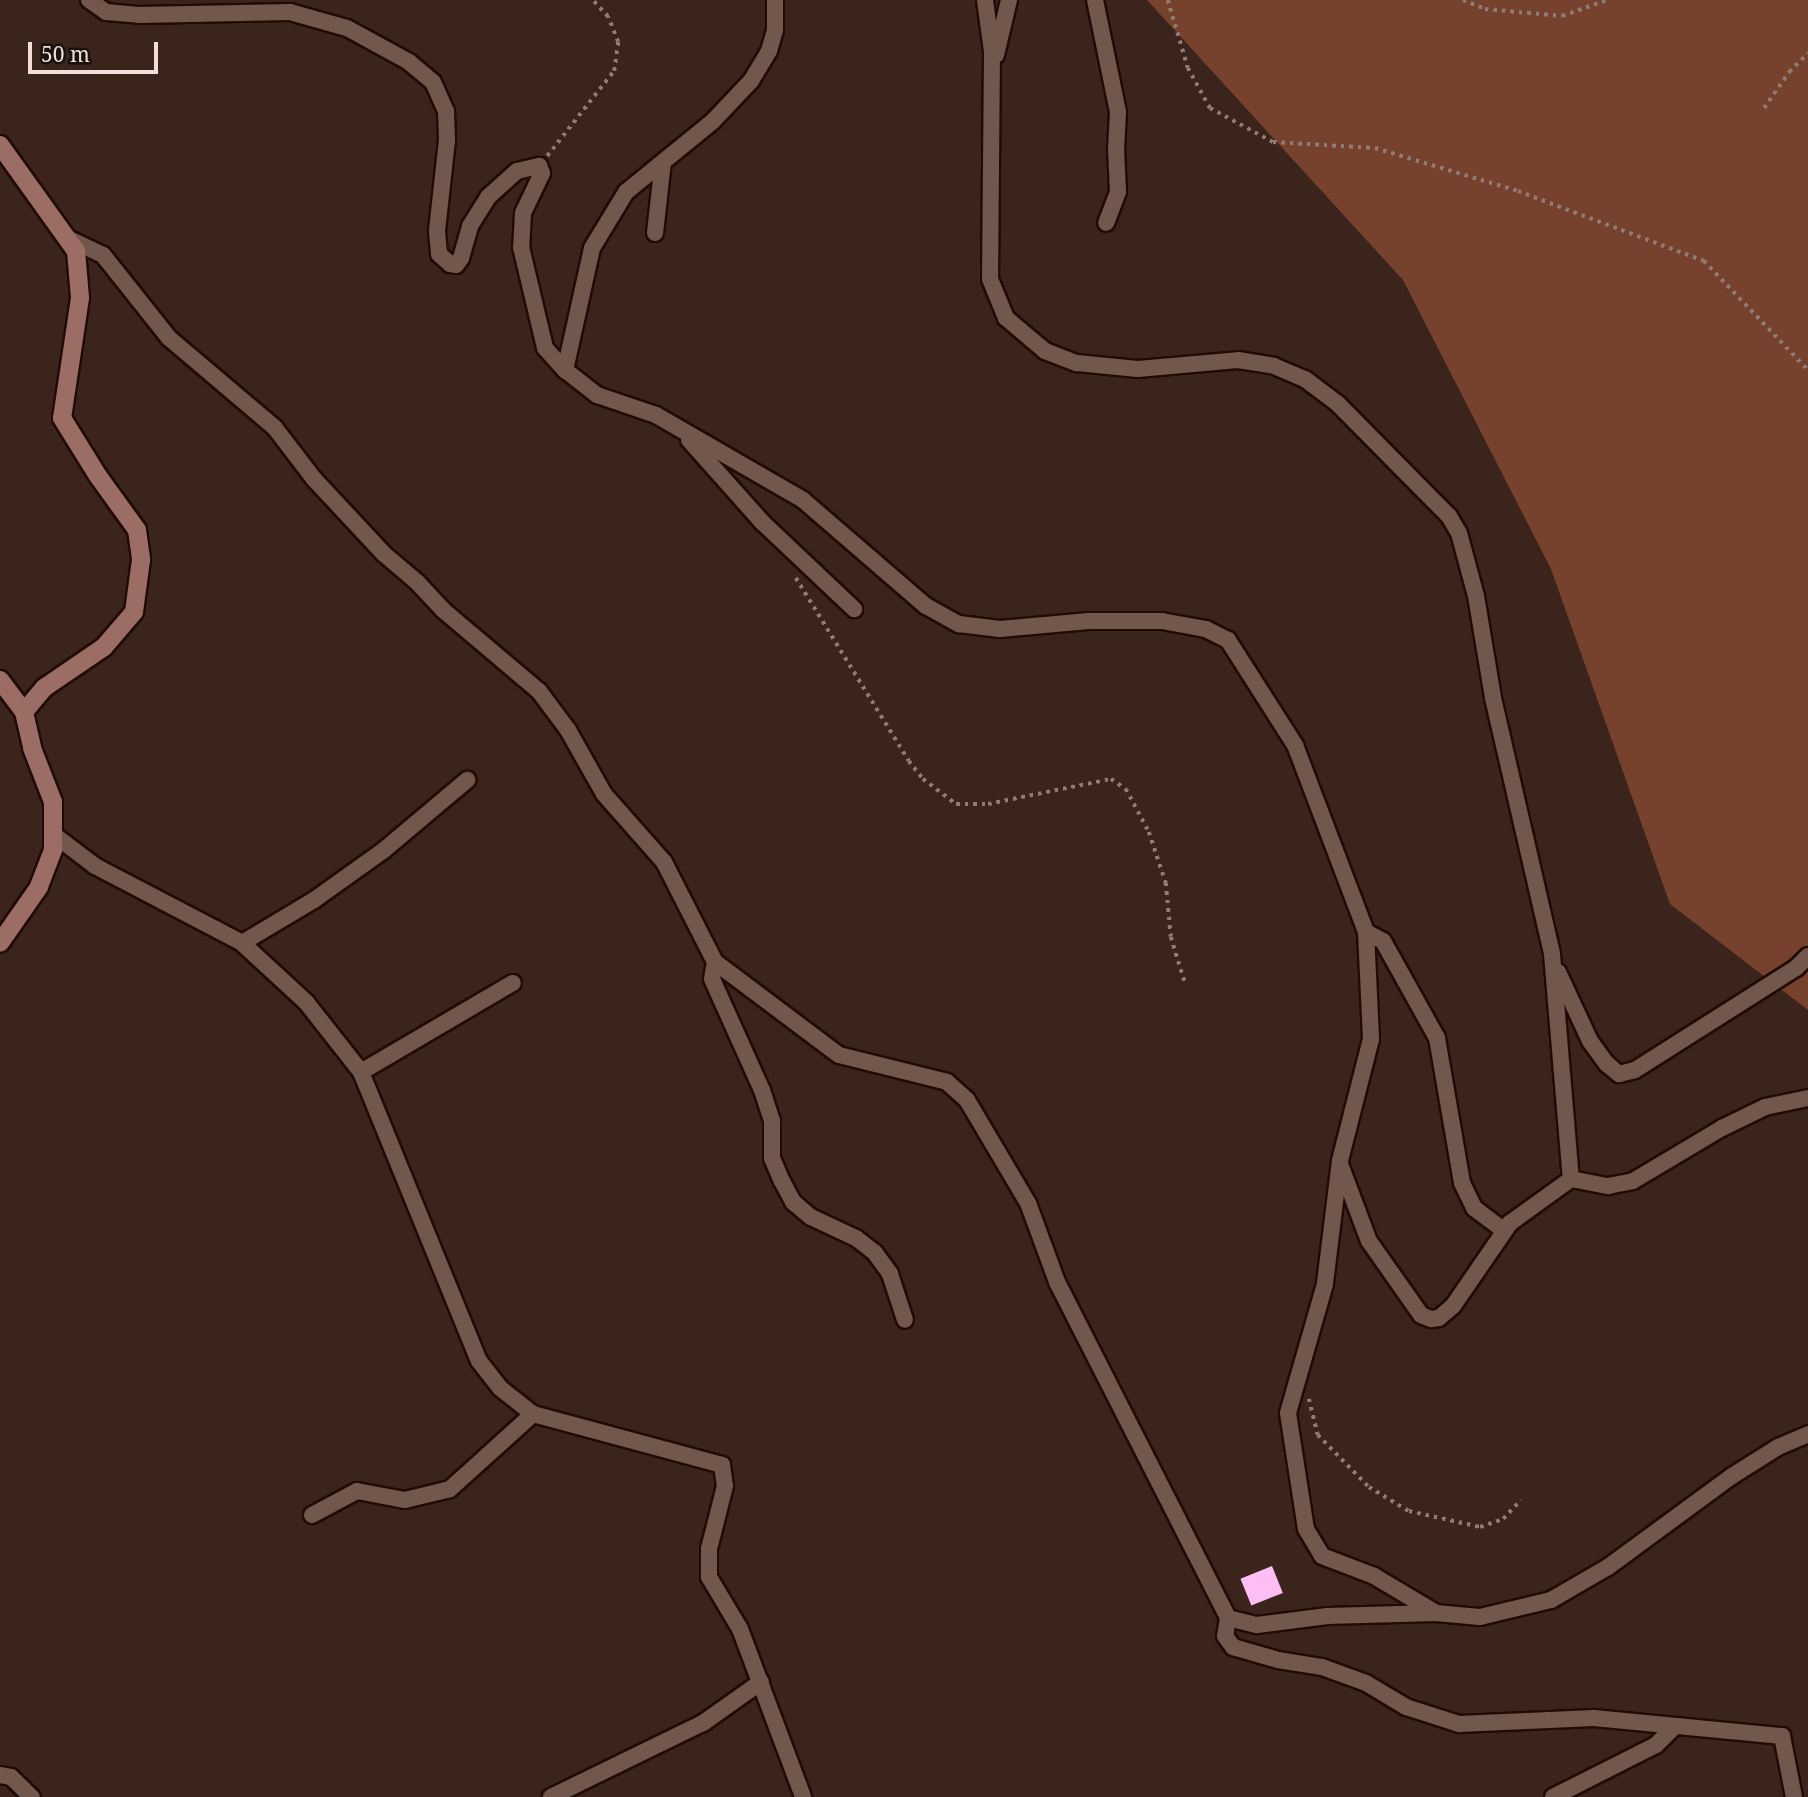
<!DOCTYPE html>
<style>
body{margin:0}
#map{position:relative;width:1808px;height:1797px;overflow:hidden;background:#3b241b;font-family:"Noto Serif",serif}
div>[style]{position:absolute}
.green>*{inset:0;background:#77422d}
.building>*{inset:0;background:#fdbdf5;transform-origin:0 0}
.path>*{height:3.5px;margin-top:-1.75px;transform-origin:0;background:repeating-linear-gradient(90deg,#907c74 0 3.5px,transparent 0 8.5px)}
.roads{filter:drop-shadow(2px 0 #210c05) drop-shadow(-2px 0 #210c05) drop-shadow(0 2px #210c05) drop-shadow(0 -2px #210c05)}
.street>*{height:16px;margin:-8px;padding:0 8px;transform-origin:8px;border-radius:8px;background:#71574c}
.secondary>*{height:18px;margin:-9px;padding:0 9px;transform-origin:9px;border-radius:9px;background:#9b6d64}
span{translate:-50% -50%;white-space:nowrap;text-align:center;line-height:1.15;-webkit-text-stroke:7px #1a100c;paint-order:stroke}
.scale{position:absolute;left:28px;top:42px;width:130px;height:32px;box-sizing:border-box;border:4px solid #efdfd9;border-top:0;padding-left:9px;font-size:21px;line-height:24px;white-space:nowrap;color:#efdfd9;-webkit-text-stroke:5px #1a100c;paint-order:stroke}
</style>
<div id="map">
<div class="green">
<div style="clip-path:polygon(1147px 0,1808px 0,1808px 1010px,1670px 904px,1551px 569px,1403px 280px)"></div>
</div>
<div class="building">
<div style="left:1272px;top:1566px;width:29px;height:34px;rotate:68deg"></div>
</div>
<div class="path">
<div style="left:1168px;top:0;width:71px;rotate:73.6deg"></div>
<div style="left:1188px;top:68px;width:46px;rotate:61.2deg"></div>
<div style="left:1210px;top:108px;width:72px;rotate:28.4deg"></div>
<div style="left:1273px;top:142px;width:102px;rotate:3.4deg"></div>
<div style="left:1375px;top:148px;width:149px;rotate:16.7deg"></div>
<div style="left:1518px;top:191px;width:199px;rotate:20.6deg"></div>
<div style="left:1704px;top:261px;width:151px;rotate:46.3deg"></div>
<div style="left:1463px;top:0;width:24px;rotate:22deg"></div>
<div style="left:1485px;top:9px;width:77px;rotate:5.2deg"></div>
<div style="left:1562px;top:16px;width:48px;rotate:-19.6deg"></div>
<div style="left:1764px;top:108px;width:44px;rotate:-55.2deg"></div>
<div style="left:1789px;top:72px;width:27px;rotate:-45deg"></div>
<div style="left:547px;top:156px;width:108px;rotate:-51.8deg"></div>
<div style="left:614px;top:71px;width:29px;rotate:-82deg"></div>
<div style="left:618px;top:42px;width:27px;rotate:-112deg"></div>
<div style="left:608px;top:17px;width:23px;rotate:-133deg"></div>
<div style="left:796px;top:578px;width:215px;rotate:58.3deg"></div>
<div style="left:909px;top:761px;width:23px;rotate:52deg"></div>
<div style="left:923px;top:779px;width:41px;rotate:37.1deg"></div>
<div style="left:956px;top:804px;width:32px"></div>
<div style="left:988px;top:804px;width:126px;rotate:-11.5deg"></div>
<div style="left:1111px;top:779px;width:18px;rotate:34deg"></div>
<div style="left:1126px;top:789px;width:49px;rotate:61.9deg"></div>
<div style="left:1149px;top:832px;width:54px;rotate:71.6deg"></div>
<div style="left:1166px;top:883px;width:54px;rotate:84.7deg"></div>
<div style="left:1171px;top:937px;width:51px;rotate:73deg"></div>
<div style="left:1309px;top:1399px;width:37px;rotate:76deg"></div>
<div style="left:1318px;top:1435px;width:73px;rotate:45.6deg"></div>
<div style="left:1369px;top:1487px;width:47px;rotate:31deg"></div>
<div style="left:1409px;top:1511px;width:73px;rotate:12.7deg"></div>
<div style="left:1480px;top:1527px;width:24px;rotate:-19deg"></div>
<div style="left:1503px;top:1519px;width:26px;rotate:-47deg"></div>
</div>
<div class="roads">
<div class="street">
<div style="left:89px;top:0;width:21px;rotate:35deg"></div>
<div style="left:106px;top:12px;width:33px;rotate:5deg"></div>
<div style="left:139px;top:15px;width:151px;rotate:-1.1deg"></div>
<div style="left:290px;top:12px;width:59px;rotate:15.7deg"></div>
<div style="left:347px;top:28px;width:71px;rotate:28.7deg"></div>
<div style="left:409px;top:62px;width:31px;rotate:40deg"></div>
<div style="left:433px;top:82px;width:32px;rotate:66deg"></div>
<div style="left:446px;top:111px;width:29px;rotate:88deg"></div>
<div style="left:447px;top:140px;width:92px;rotate:96.3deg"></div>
<div style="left:437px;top:231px;width:23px;rotate:85deg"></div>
<div style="left:439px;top:254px;width:15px;rotate:42deg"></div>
<div style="left:450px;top:264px;width:6px;rotate:9deg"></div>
<div style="left:456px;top:265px;width:9px;rotate:-54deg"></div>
<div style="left:461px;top:258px;width:33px;rotate:-74deg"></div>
<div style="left:470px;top:226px;width:34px;rotate:-58deg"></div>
<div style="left:488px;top:197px;width:39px;rotate:-42deg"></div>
<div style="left:517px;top:171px;width:23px;rotate:-13deg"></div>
<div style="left:539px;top:166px;width:8px;rotate:67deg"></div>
<div style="left:542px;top:173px;width:44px;rotate:115.4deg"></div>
<div style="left:523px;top:213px;width:34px;rotate:93deg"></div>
<div style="left:521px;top:247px;width:104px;rotate:76.6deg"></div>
<div style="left:545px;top:348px;width:30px;rotate:48deg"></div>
<div style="left:565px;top:370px;width:41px;rotate:38deg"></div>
<div style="left:597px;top:395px;width:62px;rotate:18.7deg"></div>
<div style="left:656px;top:415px;width:170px;rotate:30deg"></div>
<div style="left:803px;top:500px;width:162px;rotate:40.8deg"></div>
<div style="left:926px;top:606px;width:38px;rotate:29deg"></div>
<div style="left:959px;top:624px;width:41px;rotate:7deg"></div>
<div style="left:1000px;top:629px;width:89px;rotate:-5.1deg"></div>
<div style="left:1089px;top:621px;width:73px"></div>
<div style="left:1162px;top:621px;width:45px;rotate:10.3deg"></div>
<div style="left:1206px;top:629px;width:25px;rotate:27deg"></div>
<div style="left:1228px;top:640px;width:125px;rotate:57.5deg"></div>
<div style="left:1295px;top:745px;width:200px;rotate:69.2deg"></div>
<div style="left:1366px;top:932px;width:107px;rotate:87.3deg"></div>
<div style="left:1371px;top:1039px;width:126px;rotate:104.3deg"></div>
<div style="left:1340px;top:1161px;width:124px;rotate:97deg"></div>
<div style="left:1325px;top:1284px;width:134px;rotate:106deg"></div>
<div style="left:1288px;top:1413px;width:117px;rotate:81.2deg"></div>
<div style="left:1306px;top:1529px;width:31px;rotate:59deg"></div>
<div style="left:1322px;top:1556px;width:56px;rotate:21deg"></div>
<div style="left:1374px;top:1576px;width:72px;rotate:30.8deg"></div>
<div style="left:985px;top:0;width:52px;rotate:82.3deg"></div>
<div style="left:992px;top:52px;width:227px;rotate:90.5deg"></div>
<div style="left:990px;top:279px;width:42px;rotate:67.7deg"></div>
<div style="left:1006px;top:318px;width:51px;rotate:40.2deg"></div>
<div style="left:1045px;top:351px;width:34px;rotate:21deg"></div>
<div style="left:1077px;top:363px;width:61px;rotate:5.6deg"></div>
<div style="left:1138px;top:369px;width:100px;rotate:-5.1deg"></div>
<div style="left:1238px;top:360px;width:36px;rotate:9deg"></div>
<div style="left:1274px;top:366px;width:34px;rotate:23deg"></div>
<div style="left:1305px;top:379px;width:41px;rotate:37.1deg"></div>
<div style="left:1338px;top:404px;width:158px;rotate:45.3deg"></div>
<div style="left:1449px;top:516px;width:20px;rotate:60deg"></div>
<div style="left:1459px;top:533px;width:65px;rotate:74.9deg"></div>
<div style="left:1476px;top:596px;width:103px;rotate:80.5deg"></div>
<div style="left:1493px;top:698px;width:263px;rotate:77deg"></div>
<div style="left:1552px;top:954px;width:226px;rotate:85.2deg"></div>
<div style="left:1095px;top:0;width:114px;rotate:78.4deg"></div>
<div style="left:1118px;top:112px;width:37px;rotate:93deg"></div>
<div style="left:1116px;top:149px;width:43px;rotate:87.3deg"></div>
<div style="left:1118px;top:192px;width:33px;rotate:111deg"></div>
<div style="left:996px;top:55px;width:57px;rotate:-76.7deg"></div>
<div style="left:655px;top:233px;width:71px;rotate:-83.6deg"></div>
<div style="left:65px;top:237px;width:42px;rotate:25.3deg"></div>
<div style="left:103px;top:255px;width:106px;rotate:51.5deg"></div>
<div style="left:169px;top:338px;width:139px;rotate:40.3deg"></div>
<div style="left:275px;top:428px;width:64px;rotate:52.6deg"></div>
<div style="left:314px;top:479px;width:103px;rotate:47deg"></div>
<div style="left:384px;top:554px;width:43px;rotate:40.3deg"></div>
<div style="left:417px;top:582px;width:38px;rotate:47deg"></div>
<div style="left:443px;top:610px;width:126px;rotate:40.2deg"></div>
<div style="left:539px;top:691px;width:49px;rotate:53.4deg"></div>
<div style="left:568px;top:730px;width:73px;rotate:60.6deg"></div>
<div style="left:604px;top:794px;width:91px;rotate:48.6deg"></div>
<div style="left:664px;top:862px;width:112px;rotate:63deg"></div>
<div style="left:715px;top:962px;width:155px;rotate:36.9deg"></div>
<div style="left:839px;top:1055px;width:111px;rotate:14deg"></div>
<div style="left:947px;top:1082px;width:27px;rotate:42deg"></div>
<div style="left:967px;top:1100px;width:120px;rotate:59.4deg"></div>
<div style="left:1028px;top:1203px;width:84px;rotate:69.8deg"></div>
<div style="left:1057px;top:1282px;width:377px;rotate:63deg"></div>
<div style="left:1228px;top:1618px;width:18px;rotate:99deg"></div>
<div style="left:1225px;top:1636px;width:14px;rotate:54deg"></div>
<div style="left:1233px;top:1647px;width:47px;rotate:16.1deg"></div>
<div style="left:1278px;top:1660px;width:45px;rotate:9deg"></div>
<div style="left:1322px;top:1667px;width:47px;rotate:20deg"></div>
<div style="left:1366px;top:1683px;width:47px;rotate:31deg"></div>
<div style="left:1406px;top:1707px;width:56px;rotate:17.8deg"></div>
<div style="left:1459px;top:1724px;width:135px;rotate:-2.5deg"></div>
<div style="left:1594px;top:1718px;width:189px;rotate:5.5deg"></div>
<div style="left:1782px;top:1736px;width:62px;rotate:78.9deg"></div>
<div style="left:565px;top:370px;width:125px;rotate:-77.5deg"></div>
<div style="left:592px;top:248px;width:66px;rotate:-58.7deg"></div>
<div style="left:626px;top:192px;width:112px;rotate:-39.2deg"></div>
<div style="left:713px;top:121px;width:55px;rotate:-46.5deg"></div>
<div style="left:751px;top:81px;width:35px;rotate:-59deg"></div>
<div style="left:769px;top:51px;width:22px;rotate:-74deg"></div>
<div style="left:775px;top:30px;width:30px;rotate:-90deg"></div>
<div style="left:689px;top:440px;width:110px;rotate:48.3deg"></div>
<div style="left:762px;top:522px;width:127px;rotate:43.4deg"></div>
<div style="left:53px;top:834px;width:53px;rotate:37.3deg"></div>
<div style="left:95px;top:866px;width:166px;rotate:27.6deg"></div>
<div style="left:242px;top:943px;width:87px;rotate:42.7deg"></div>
<div style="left:306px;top:1002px;width:89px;rotate:51.8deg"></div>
<div style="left:361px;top:1072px;width:312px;rotate:67.8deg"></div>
<div style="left:479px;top:1361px;width:34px;rotate:52deg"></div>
<div style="left:500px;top:1388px;width:42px;rotate:38.2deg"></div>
<div style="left:533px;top:1414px;width:196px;rotate:15.1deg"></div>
<div style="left:722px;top:1465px;width:21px;rotate:82deg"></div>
<div style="left:725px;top:1486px;width:65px;rotate:104.3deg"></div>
<div style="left:709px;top:1549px;width:28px;rotate:90deg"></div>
<div style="left:709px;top:1577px;width:61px;rotate:59.2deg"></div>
<div style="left:740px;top:1629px;width:179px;rotate:69.4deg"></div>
<div style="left:1366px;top:932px;width:19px;rotate:28deg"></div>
<div style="left:1383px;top:941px;width:111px;rotate:60.9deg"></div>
<div style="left:1437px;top:1038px;width:147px;rotate:80.2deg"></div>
<div style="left:1462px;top:1183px;width:28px;rotate:64deg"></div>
<div style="left:1474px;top:1208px;width:36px;rotate:37deg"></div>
<div style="left:1503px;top:1230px;width:10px;rotate:-45deg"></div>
<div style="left:242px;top:943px;width:84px;rotate:-30.8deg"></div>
<div style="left:314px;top:900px;width:86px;rotate:-35.5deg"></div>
<div style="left:384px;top:850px;width:109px;rotate:-40.1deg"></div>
<div style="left:715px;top:962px;width:17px;rotate:100deg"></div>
<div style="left:712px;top:979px;width:122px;rotate:65.8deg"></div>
<div style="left:762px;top:1090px;width:33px;rotate:72deg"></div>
<div style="left:772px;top:1121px;width:37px;rotate:90deg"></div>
<div style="left:772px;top:1158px;width:25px;rotate:67deg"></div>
<div style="left:782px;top:1181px;width:24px;rotate:62deg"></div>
<div style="left:793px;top:1202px;width:23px;rotate:40deg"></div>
<div style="left:811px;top:1217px;width:50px;rotate:25deg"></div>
<div style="left:856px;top:1238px;width:24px;rotate:38deg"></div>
<div style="left:875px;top:1253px;width:26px;rotate:54deg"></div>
<div style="left:890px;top:1274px;width:48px;rotate:71.9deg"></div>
<div style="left:1558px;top:972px;width:76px;rotate:65.1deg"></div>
<div style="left:1590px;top:1041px;width:29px;rotate:54deg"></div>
<div style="left:1607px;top:1064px;width:16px;rotate:40deg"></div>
<div style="left:1619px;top:1074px;width:16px;rotate:-14deg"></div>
<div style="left:1635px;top:1070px;width:191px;rotate:-32.4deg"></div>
<div style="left:1796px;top:968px;width:17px;rotate:-45deg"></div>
<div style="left:361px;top:1072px;width:176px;rotate:-30.4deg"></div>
<div style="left:1340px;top:1164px;width:82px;rotate:69.4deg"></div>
<div style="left:1369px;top:1241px;width:90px;rotate:54.9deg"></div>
<div style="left:1421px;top:1315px;width:11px;rotate:22deg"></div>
<div style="left:1431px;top:1319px;width:8px;rotate:-7deg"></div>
<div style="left:1439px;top:1318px;width:18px;rotate:-41deg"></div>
<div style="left:1453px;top:1306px;width:101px;rotate:-55.5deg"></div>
<div style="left:1510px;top:1223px;width:75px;rotate:-35.8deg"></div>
<div style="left:1571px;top:1179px;width:38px;rotate:11deg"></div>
<div style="left:1608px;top:1186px;width:25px;rotate:-11deg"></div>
<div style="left:1633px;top:1181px;width:104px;rotate:-30.8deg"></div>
<div style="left:1722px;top:1128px;width:48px;rotate:-26deg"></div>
<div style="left:1765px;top:1107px;width:44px;rotate:-11.8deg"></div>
<div style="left:312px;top:1515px;width:51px;rotate:-28.1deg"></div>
<div style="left:357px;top:1491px;width:49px;rotate:10.6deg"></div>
<div style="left:405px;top:1500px;width:46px;rotate:-13.7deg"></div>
<div style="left:450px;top:1489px;width:112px;rotate:-42.1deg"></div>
<div style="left:1228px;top:1618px;width:30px;rotate:14deg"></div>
<div style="left:1257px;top:1625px;width:71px;rotate:-7.3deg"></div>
<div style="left:1327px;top:1616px;width:109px;rotate:-1.6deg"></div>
<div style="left:1436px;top:1613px;width:44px;rotate:5.2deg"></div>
<div style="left:1480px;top:1617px;width:73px;rotate:-13.5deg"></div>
<div style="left:1551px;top:1600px;width:66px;rotate:-30.1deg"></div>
<div style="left:1608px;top:1567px;width:154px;rotate:-36.3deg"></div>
<div style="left:1732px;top:1476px;width:54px;rotate:-32.2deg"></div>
<div style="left:1778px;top:1447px;width:33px;rotate:-23deg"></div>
<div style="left:0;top:1775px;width:11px;rotate:10deg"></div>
<div style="left:11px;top:1777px;width:29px;rotate:44deg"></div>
<div style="left:551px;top:1797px;width:169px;rotate:-26deg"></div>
<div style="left:703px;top:1723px;width:71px;rotate:-35.3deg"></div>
<div style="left:1553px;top:1797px;width:115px;rotate:-26.8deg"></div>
<div style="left:1656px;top:1745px;width:24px;rotate:-45deg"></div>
</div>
<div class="secondary">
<div style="left:0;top:145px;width:130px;rotate:54.4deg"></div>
<div style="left:76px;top:251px;width:47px;rotate:85.1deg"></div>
<div style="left:80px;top:298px;width:121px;rotate:98.5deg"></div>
<div style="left:62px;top:418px;width:68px;rotate:58.2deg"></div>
<div style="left:98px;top:476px;width:67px;rotate:54.2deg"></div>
<div style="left:137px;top:530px;width:30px;rotate:82deg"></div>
<div style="left:141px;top:560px;width:52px;rotate:97.7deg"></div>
<div style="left:134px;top:612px;width:46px;rotate:130.6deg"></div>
<div style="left:104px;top:647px;width:73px;rotate:145.7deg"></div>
<div style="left:44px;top:688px;width:31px;rotate:130deg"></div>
<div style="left:24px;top:712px;width:37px;rotate:77deg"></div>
<div style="left:32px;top:748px;width:58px;rotate:68.7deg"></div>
<div style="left:53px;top:802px;width:48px;rotate:90deg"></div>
<div style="left:53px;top:850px;width:40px;rotate:111deg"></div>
<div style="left:39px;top:887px;width:68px;rotate:124.9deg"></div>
<div style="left:0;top:680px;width:40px;rotate:53deg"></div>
</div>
</div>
<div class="scale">50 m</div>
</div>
